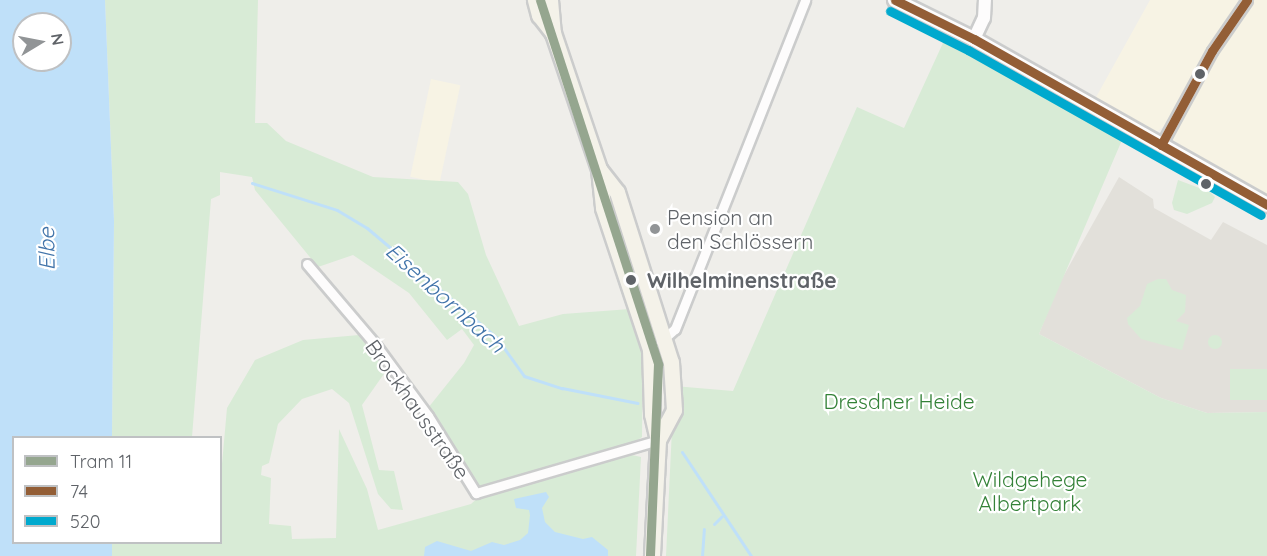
<!DOCTYPE html>
<meta charset="utf-8">
<style>
body{margin:0}
#map{position:relative;width:1267px;height:556px;overflow:hidden;background:#efeeea;font-family:Quicksand,sans-serif}
div>[style]{position:absolute}
.commercial>*{inset:0;background:#f7f3e4;transform-origin:0 0}
.education>*{inset:0;background:#e2e0da}
.green>*{inset:0;background:#d8ebd6;transform-origin:0 0}
.round{border-radius:50%}
.water>*{inset:0;background:#bfe0f9}
.stream>*{height:3px;margin:-1.5px;padding:0 1.5px;transform-origin:1.5px;border-radius:1.5px;background:#bfe0f9}
.roads{filter:drop-shadow(2px 0 #cbcccc) drop-shadow(-2px 0 #cbcccc) drop-shadow(0 2px #cbcccc) drop-shadow(0 -2px #cbcccc)}
.minor>*{height:9px;margin:-4.5px;padding:0 4.5px;transform-origin:4.5px;border-radius:4.5px;background:#fdfcfc}
.tertiary>*{height:12px;margin:-6px;padding:0 6px;transform-origin:6px;border-radius:6px;background:#fdfcfc}
.secondary>*{height:14px;margin:-7px;padding:0 7px;transform-origin:7px;border-radius:7px;background:#fdfcfc}
.primary>*{height:15px;margin:-7.5px;padding:0 7.5px;transform-origin:7.5px;border-radius:7.5px;background:#f4f2e9}
.bus-1>*{height:9px;margin:-4.5px;padding:0 4.5px;transform-origin:4.5px;border-radius:4.5px;background:#935e36}
.bus-2>*{height:9px;margin:-4.5px;padding:0 4.5px;transform-origin:4.5px;border-radius:4.5px;background:#00a9ce}
.tram-1>*{height:9px;margin:-4.5px;padding:0 4.5px;transform-origin:4.5px;border-radius:4.5px;background:#95a68f}
.dots>*{width:16px;height:16px;translate:-50% -50%;box-sizing:border-box;border:3px solid #fff;border-radius:50%}
span{translate:-50% -50%;white-space:nowrap;text-align:center;line-height:1.15;-webkit-text-stroke:4.5px #fff;paint-order:stroke}
.poi-label{font-size:21px;color:#5f6368}
.left{translate:0 -50%;text-align:left}
.stop-label{font-size:21px;color:#5f6368;font-weight:700}
.park-label{font-size:21px;color:#348238}
.street-label{font-size:21px;color:#5f6368}
.water-label{font-size:22px;color:#4174aa;font-style:italic}
.legend{position:absolute;left:12px;top:436px;width:210px;height:108px;box-sizing:border-box;background:#fff;border:2px solid #bfc1c3;margin:0;padding:8px 10px;list-style:none;font-size:18px;color:#5f6368}
.legend li{display:flex;align-items:center;gap:12px;height:30px}
.legend b{width:30px;border:2px solid #bfc1c3}
.north{position:absolute;left:12px;top:12px;width:60px;height:60px;box-sizing:border-box;background:#fff;border:2px solid #bfc1c3;border-radius:50%;rotate:80deg;font-size:16px;font-weight:700;line-height:24px;text-align:center;color:#5f6368}
.north::after{content:'';display:block;margin:auto;width:21px;height:27px;background:#919496;clip-path:polygon(50% 0,100% 100%,50% 72%,0 100%)}
</style>
<div id="map">
<div class="commercial">
<div style="clip-path:polygon(1150px 0,1238px 0,1233px 16px,1207px 48px,1167px 124px,1155px 133px,1095px 99px)"></div>
<div style="clip-path:polygon(1253px 0,1267px 0,1267px 196px,1173px 142px,1172px 136px,1215px 55px)"></div>
<div style="left:431px;top:79px;width:30px;height:100px;rotate:12deg"></div>
</div>
<div class="education">
<div style="clip-path:polygon(1119px 177px,1153px 199px,1154px 208px,1211px 240px,1223px 222px,1267px 245px,1267px 412px,1207px 413px,1161px 398px,1039px 334px,1059px 284px)"></div>
</div>
<div class="green">
<div style="clip-path:polygon(105px 0,258px 0,255px 123px,267px 123px,286px 141px,373px 177px,458px 182px,468px 194px,486px 255px,519px 326px,563px 314px,630px 309px,643px 347px,642px 437px,632px 444px,479px 488px,428px 408px,464px 363px,474px 345px,462px 329px,447px 340px,409px 293px,353px 255px,318px 267px,255px 190px,252px 177px,220px 172px,220px 195px,211px 199px,192px 437px,112px 437px,114px 221px)"></div>
<div style="clip-path:polygon(948px 32px,1125px 133px,1039px 334px,1161px 398px,1207px 413px,1267px 412px,1267px 556px,666px 556px,674px 386px,733px 391px,857px 107px,904px 128px)"></div>
<div style="clip-path:polygon(1178px 180px,1210px 192px,1215px 197px,1212px 203px,1187px 214px,1174px 210px,1172px 203px)"></div>
<div style="clip-path:polygon(1158px 279px,1166px 279px,1172px 290px,1186px 295px,1185px 312px,1176px 321px,1189px 325px,1182px 350px,1141px 339px,1128px 324px,1127px 318px,1140px 306px,1147px 284px)"></div>
<div class="round" style="left:1208px;top:335px;width:14px;height:14px"></div>
<div style="clip-path:polygon(359px 335px,386px 371px,362px 405px,379px 470px,394px 471px,403px 510px,391px 509px,378px 494px,349px 403px,332px 389px,302px 399px,278px 424px,269px 463px,262px 466px,261px 475px,271px 478px,269px 524px,291px 526px,292px 539px,336px 538px,339px 429px,367px 489px,378px 530px,471px 504px,480px 496px,632px 455px,641px 457px,636px 556px,112px 556px,112px 543px,220px 542px,221px 475px,227px 408px,255px 360px,303px 340px)"></div>
<div style="left:1267px;top:369px;width:31px;height:37px;rotate:90deg"></div>
</div>
<div class="water">
<div style="clip-path:polygon(evenodd,0 0,105px 0,114px 221px,112px 437px,14px 438px,14px 542px,112px 543px,112px 556px,0 556px,0 0,24px 24px,60px 24px,60px 60px,24px 60px,24px 24px)"></div>
<div style="clip-path:polygon(546px 492px,549px 497px,542px 508px,545px 522px,555px 532px,583px 539px,592px 537px,608px 550px,608px 556px,424px 556px,425px 547px,437px 541px,471px 551px,492px 542px,504px 545px,520px 540px,528px 533px,530px 515px,529px 510px,516px 508px,514px 499px)"></div>
</div>
<div class="stream">
<div style="left:252px;top:183px;width:89px;rotate:17.6deg"></div>
<div style="left:337px;top:210px;width:35px;rotate:31deg"></div>
<div style="left:367px;top:228px;width:169px;rotate:40.2deg"></div>
<div style="left:496px;top:337px;width:48px;rotate:54.3deg"></div>
<div style="left:524px;top:376px;width:40px;rotate:18deg"></div>
<div style="left:562px;top:388px;width:77px;rotate:11.2deg"></div>
<div style="left:682px;top:452px;width:125px;rotate:56.4deg"></div>
<div style="left:714px;top:524px;width:11px;rotate:-45deg"></div>
<div style="left:702px;top:556px;width:27px;rotate:-86deg"></div>
</div>
<div class="roads">
<div class="minor">
<div style="left:1161px;top:145px;width:107px;rotate:-61.5deg"></div>
<div style="left:1212px;top:51px;width:62px;rotate:-55.5deg"></div>
<div style="left:307px;top:264px;width:105px;rotate:49.6deg"></div>
<div style="left:375px;top:344px;width:89px;rotate:53.6deg"></div>
<div style="left:428px;top:416px;width:91px;rotate:58.1deg"></div>
<div style="left:476px;top:493px;width:190px;rotate:-16.2deg"></div>
<div style="left:661px;top:341px;width:18px;rotate:-41deg"></div>
<div style="left:675px;top:329px;width:354px;rotate:-68.4deg"></div>
</div>
<div class="tertiary">
<div style="left:974px;top:39px;width:23px;rotate:-65deg"></div>
<div style="left:984px;top:18px;width:18px;rotate:-87deg"></div>
</div>
<div class="secondary">
<div style="left:895px;top:0;width:88px;rotate:26.3deg"></div>
<div style="left:974px;top:39px;width:337px;rotate:29.5deg"></div>
</div>
<div class="primary">
<div style="left:535px;top:0;width:16px;rotate:75deg"></div>
<div style="left:539px;top:15px;width:23px;rotate:52deg"></div>
<div style="left:553px;top:33px;width:144px;rotate:71.3deg"></div>
<div style="left:599px;top:169px;width:39px;rotate:84deg"></div>
<div style="left:603px;top:208px;width:149px;rotate:71.6deg"></div>
<div style="left:650px;top:349px;width:65px;rotate:88.2deg"></div>
<div style="left:652px;top:414px;width:27px;rotate:77deg"></div>
<div style="left:658px;top:440px;width:116px;rotate:93deg"></div>
<div style="left:550px;top:0;width:33px;rotate:85deg"></div>
<div style="left:599px;top:169px;width:29px;rotate:52deg"></div>
<div style="left:617px;top:192px;width:178px;rotate:72.4deg"></div>
<div style="left:671px;top:362px;width:48px;rotate:86.4deg"></div>
<div style="left:674px;top:410px;width:34px;rotate:118deg"></div>
</div>
</div>
<div class="bus-1">
<div style="left:895px;top:0;width:88px;rotate:26.3deg"></div>
<div style="left:974px;top:39px;width:337px;rotate:29.5deg"></div>
<div style="left:1161px;top:145px;width:107px;rotate:-61.5deg"></div>
<div style="left:1212px;top:51px;width:62px;rotate:-55.5deg"></div>
</div>
<div class="bus-2">
<div style="left:890px;top:11px;width:87px;rotate:26.6deg"></div>
<div style="left:968px;top:50px;width:336px;rotate:29.4deg"></div>
</div>
<div class="tram-1">
<div style="left:540px;top:0;width:383px;rotate:72deg"></div>
<div style="left:658px;top:364px;width:192px;rotate:92.4deg"></div>
</div>
<div class="dots">
<div style="left:1200px;top:74px;background:#5f6368"></div>
<div style="left:1206px;top:184px;background:#5f6368"></div>
<div style="left:655px;top:229px;background:#919496"></div>
<div style="left:631px;top:280px;background:#5f6368"></div>
</div>
<div class="poi-label">
<span class="left" style="left:667px;top:229px">Pension an<br>den Schlössern</span>
</div>
<div class="stop-label">
<span class="left" style="left:647px;top:280px">Wilhelminenstraße</span>
</div>
<div class="park-label">
<span style="left:899px;top:401px">Dresdner Heide</span>
<span style="left:1030px;top:491px">Wildgehege<br>Albertpark</span>
</div>
<div class="street-label">
<span style="left:418px;top:409px;rotate:55deg">Brockhausstraße</span>
</div>
<div class="water-label">
<span style="left:47px;top:249px;rotate:-91deg">Elbe</span>
<span style="left:445px;top:298px;rotate:42deg">Eisenbornbach</span>
</div>
<ul class="legend">
<li><b style="height:8px;background:#95a68f"></b>Tram 11</li>
<li><b style="height:8px;background:#935e36"></b>74</li>
<li><b style="height:8px;background:#00a9ce"></b>520</li>
</ul>
<div class="north">N</div>
</div>
